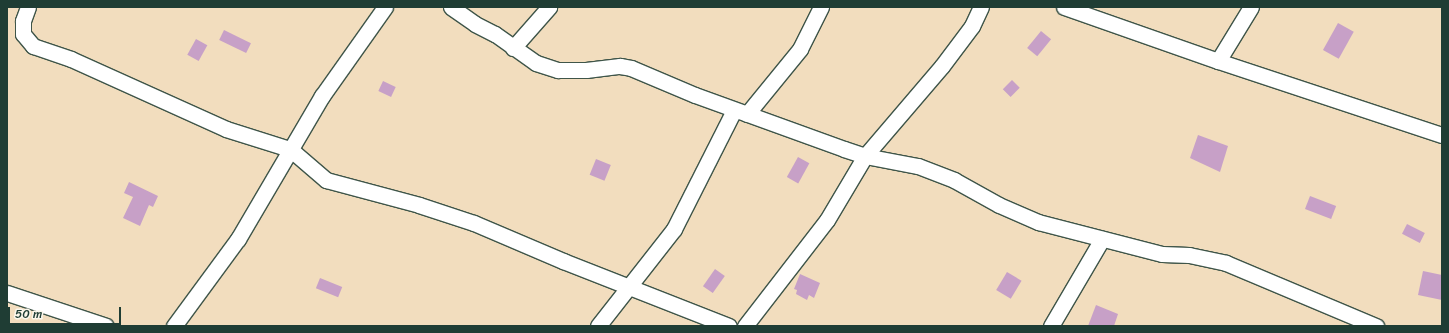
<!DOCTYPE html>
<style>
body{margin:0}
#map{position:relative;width:1449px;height:333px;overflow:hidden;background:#f2ddbe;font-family:Sriracha,sans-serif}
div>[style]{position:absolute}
.building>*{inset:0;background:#c7a0c7;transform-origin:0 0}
.roads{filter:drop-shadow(1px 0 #3f5549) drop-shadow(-1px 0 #3f5549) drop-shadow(0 1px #3f5549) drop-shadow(0 -1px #3f5549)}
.minor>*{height:15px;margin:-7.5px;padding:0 7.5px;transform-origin:7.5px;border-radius:7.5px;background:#fff}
span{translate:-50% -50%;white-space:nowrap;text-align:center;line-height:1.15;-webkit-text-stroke:3.5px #fbf7ec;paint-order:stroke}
.frame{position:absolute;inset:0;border:8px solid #1f3d34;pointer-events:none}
.scale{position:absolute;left:8px;top:307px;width:113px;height:18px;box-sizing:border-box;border:2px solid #1f3d34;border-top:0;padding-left:5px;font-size:12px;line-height:14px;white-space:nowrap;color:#1f3d34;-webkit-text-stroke:3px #fbf7ec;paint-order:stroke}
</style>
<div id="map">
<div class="building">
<div style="left:1338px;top:23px;width:18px;height:31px;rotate:29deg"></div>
<div style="left:224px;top:30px;width:30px;height:11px;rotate:26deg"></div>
<div style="left:1041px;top:31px;width:13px;height:22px;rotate:39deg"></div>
<div style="left:196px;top:39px;width:13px;height:18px;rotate:29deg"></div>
<div style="left:1012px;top:80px;width:11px;height:13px;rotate:45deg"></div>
<div style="left:383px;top:81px;width:14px;height:11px;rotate:25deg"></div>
<div style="clip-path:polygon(1198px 135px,1228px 146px,1220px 172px,1190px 158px)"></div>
<div style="left:798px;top:157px;width:13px;height:23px;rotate:29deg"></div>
<div style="left:596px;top:159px;width:16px;height:17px;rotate:22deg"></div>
<div style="clip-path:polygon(129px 182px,158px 196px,153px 207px,149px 205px,140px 226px,123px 218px,133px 197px,124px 193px)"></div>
<div style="left:1310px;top:196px;width:28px;height:14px;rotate:21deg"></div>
<div style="left:1407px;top:224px;width:20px;height:11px;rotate:27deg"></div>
<div style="left:715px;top:269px;width:12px;height:21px;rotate:35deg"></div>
<div style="clip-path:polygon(1423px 271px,1442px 275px,1442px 300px,1418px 295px)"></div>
<div style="left:1007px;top:272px;width:17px;height:21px;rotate:31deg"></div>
<div style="clip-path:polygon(800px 274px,820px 283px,814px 298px,809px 295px,807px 300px,796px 294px,797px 290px,794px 289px)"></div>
<div style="left:320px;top:278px;width:24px;height:11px;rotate:22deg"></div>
<div style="clip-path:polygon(1096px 305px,1118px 314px,1114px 326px,1088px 326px)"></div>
</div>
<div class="roads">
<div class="minor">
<div style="left:28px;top:7px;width:15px;rotate:110deg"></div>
<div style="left:23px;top:21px;width:13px;rotate:90deg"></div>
<div style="left:23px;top:34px;width:16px;rotate:50deg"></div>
<div style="left:33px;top:46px;width:40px;rotate:18.9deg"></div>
<div style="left:71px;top:59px;width:170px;rotate:24.3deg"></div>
<div style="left:226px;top:129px;width:67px;rotate:17.4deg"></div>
<div style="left:290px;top:149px;width:48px;rotate:40.7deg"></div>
<div style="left:326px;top:180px;width:96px;rotate:15deg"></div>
<div style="left:419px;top:205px;width:58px;rotate:18.1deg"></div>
<div style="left:474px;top:223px;width:97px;rotate:23.1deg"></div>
<div style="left:563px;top:261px;width:178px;rotate:21.4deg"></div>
<div style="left:451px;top:7px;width:29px;rotate:35deg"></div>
<div style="left:475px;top:24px;width:22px;rotate:27deg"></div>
<div style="left:495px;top:34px;width:50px;rotate:35.3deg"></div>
<div style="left:536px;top:63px;width:23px;rotate:18deg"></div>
<div style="left:558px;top:70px;width:28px"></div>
<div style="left:586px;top:70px;width:34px;rotate:-7deg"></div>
<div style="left:620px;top:66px;width:11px;rotate:10deg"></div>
<div style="left:631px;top:68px;width:69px;rotate:22.9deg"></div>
<div style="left:695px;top:95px;width:158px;rotate:19.9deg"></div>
<div style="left:844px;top:149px;width:22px;rotate:18deg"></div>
<div style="left:865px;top:156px;width:54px;rotate:10.7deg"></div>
<div style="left:918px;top:166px;width:39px;rotate:21deg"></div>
<div style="left:954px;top:180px;width:51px;rotate:29.1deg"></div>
<div style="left:999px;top:205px;width:43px;rotate:23.6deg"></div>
<div style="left:1038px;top:222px;width:128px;rotate:14.5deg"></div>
<div style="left:1162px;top:254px;width:27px;rotate:2deg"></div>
<div style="left:1189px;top:255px;width:38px;rotate:12deg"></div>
<div style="left:1226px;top:263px;width:163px;rotate:22.8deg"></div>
<div style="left:1064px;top:7px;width:163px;rotate:19.3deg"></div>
<div style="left:1218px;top:61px;width:236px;rotate:18.3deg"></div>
<div style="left:513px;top:48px;width:55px;rotate:-48.7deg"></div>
<div style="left:1218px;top:61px;width:63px;rotate:-58.6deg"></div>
<div style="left:747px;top:114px;width:84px;rotate:-50.8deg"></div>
<div style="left:800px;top:49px;width:47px;rotate:-63.4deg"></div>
<div style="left:7px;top:293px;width:104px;rotate:18.4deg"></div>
<div style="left:174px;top:326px;width:108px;rotate:-53.7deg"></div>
<div style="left:238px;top:239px;width:166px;rotate:-59.6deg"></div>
<div style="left:322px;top:96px;width:109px;rotate:-54.7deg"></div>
<div style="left:598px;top:326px;width:123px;rotate:-51.9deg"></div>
<div style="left:674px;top:229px;width:133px;rotate:-63.2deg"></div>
<div style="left:745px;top:326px;width:134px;rotate:-52.3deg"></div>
<div style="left:827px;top:220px;width:74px;rotate:-59.3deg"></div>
<div style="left:865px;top:156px;width:118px;rotate:-49.5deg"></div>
<div style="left:942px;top:66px;width:50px;rotate:-53.1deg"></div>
<div style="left:972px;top:26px;width:21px;rotate:-65deg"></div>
<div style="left:1051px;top:326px;width:101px;rotate:-59.6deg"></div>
</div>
</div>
<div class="frame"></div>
<div class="scale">50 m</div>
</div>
